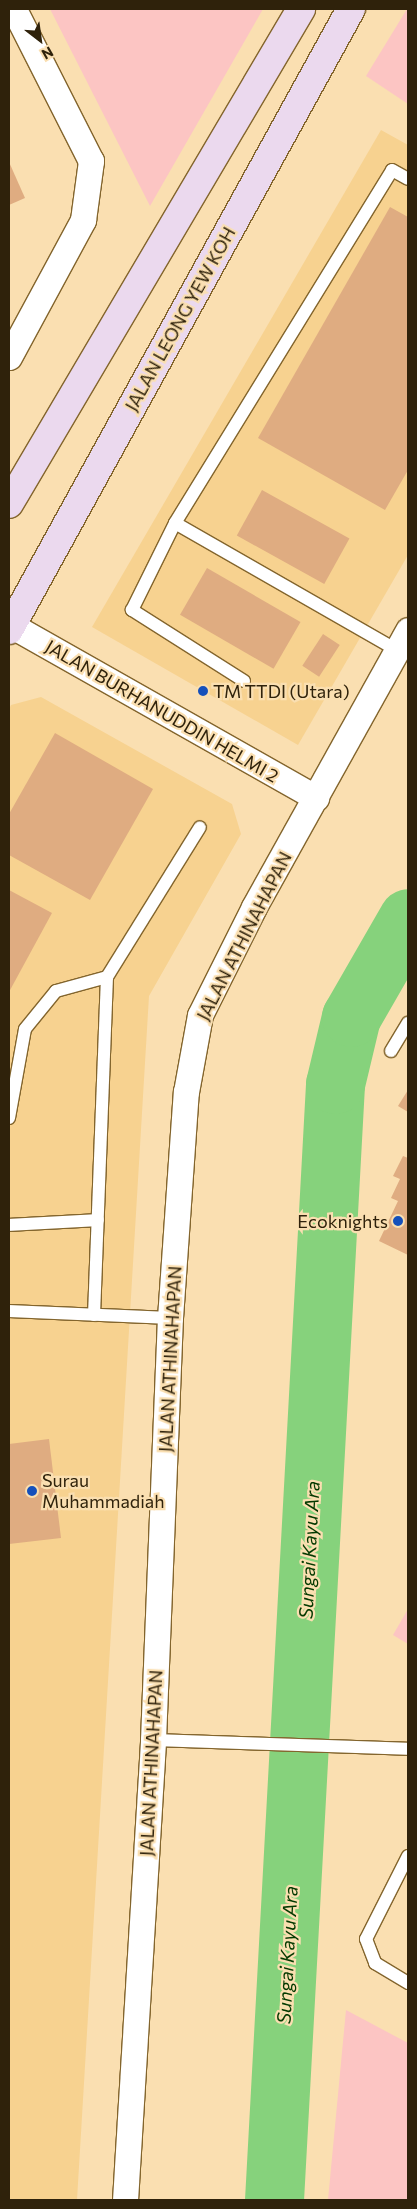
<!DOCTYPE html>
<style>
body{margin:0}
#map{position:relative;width:417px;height:2209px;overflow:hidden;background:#fadfb1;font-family:Commissioner,sans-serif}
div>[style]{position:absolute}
.built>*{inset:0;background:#f7d290}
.green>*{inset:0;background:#fcc5c3}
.river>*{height:59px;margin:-29.5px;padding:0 29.5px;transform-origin:29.5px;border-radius:29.5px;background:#86d27c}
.building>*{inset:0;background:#dfac81;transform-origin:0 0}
.roads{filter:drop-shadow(1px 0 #83652d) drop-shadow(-1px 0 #83652d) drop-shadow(0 1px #83652d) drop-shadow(0 -1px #83652d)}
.lane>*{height:12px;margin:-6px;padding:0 6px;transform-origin:6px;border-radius:6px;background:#fff}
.street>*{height:25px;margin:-12.5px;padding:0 12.5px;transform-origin:12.5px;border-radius:12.5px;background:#fff}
.secondary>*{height:28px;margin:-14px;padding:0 14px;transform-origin:14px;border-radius:14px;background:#ebd9ee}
.dots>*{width:14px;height:14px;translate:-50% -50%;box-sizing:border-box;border:2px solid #fadfb1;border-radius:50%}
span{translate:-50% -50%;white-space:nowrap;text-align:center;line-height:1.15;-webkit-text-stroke:4.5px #fadfb1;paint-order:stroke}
.street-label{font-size:18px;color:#2f220b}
.poi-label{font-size:18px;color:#2f220b}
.left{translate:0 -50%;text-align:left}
.right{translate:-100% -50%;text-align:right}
.water-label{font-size:19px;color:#043a00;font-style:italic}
.frame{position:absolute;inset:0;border:10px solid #2f220b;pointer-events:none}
.north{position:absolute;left:15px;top:15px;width:50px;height:50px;-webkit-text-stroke:4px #fadfb1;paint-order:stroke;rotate:150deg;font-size:14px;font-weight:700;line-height:20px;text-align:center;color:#2f220b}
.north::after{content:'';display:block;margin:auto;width:18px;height:22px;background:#2f220b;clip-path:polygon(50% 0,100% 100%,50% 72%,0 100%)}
</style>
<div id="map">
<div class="built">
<div style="clip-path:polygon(381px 130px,408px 145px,408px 555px,298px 745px,92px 627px)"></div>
<div style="clip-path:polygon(41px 697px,232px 804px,241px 834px,149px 996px,77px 2200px,9px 2200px,9px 709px,11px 705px)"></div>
</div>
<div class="green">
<div style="clip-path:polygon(50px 9px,263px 9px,150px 206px)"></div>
<div style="clip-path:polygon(407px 9px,408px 9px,408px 104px,366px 76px)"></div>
<div style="clip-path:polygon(408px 1609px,408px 1644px,393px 1635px)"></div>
<div style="clip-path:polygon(346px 2010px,408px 2043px,408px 2200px,328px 2200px)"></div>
</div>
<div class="river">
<div style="left:274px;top:2200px;width:1118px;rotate:-86.87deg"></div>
<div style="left:335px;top:1084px;width:69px;rotate:-76.6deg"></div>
<div style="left:351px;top:1017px;width:114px;rotate:-60.1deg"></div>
</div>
<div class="building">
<div style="clip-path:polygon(9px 162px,25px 198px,9px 205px)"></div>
<div style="clip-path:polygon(390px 207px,408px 217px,408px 470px,385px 510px,258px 438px)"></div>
<div style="left:262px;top:490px;width:100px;height:52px;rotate:29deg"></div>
<div style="left:207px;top:568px;width:108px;height:54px;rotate:30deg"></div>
<div style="left:323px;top:634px;width:20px;height:38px;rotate:33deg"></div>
<div style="clip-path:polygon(55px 733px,153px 789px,90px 900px,9px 855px,9px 814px)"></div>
<div style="clip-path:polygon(9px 890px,52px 913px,9px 992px)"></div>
<div style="clip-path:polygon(408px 1090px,408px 1112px,398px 1106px)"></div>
<div style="clip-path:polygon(403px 1156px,408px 1158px,408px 1255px,379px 1241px,398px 1201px,391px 1198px,400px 1179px,393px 1176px)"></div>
<div style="clip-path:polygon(49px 1439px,61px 1538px,9px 1544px,9px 1444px)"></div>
</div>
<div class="roads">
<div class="lane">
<div style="left:175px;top:523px;width:256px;rotate:29.8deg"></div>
<div style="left:244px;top:681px;width:133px;rotate:-147.6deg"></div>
<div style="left:132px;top:610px;width:97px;rotate:-63.7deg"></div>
<div style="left:175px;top:523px;width:414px;rotate:-58.4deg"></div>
<div style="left:392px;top:170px;width:18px;rotate:29deg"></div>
<div style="left:391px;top:1051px;width:33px;rotate:-59deg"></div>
<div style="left:9px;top:1118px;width:90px;rotate:-79.8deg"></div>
<div style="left:25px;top:1029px;width:49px;rotate:-50.8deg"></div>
<div style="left:56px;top:991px;width:53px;rotate:-15.4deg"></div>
<div style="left:107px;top:977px;width:176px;rotate:-58.2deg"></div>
<div style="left:9px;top:1225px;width:89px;rotate:-3.2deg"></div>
<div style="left:9px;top:1311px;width:161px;rotate:2.5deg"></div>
<div style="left:94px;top:1315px;width:338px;rotate:-87.8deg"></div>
<div style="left:153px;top:1740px;width:255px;rotate:2deg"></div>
<div style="left:408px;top:1856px;width:93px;rotate:116.8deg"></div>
<div style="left:366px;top:1939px;width:26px;rotate:69deg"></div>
<div style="left:375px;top:1963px;width:39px;rotate:31deg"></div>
</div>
<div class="street">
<div style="left:9px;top:357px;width:156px;rotate:-61.6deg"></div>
<div style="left:83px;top:220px;width:60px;rotate:-82.3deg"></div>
<div style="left:91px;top:161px;width:170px;rotate:-116.9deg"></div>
<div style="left:9px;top:624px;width:353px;rotate:29.5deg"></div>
<div style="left:125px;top:2200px;width:461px;rotate:-86.5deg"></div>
<div style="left:153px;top:1740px;width:422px;rotate:-87.7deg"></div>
<div style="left:170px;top:1318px;width:227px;rotate:-86deg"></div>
<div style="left:186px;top:1092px;width:78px;rotate:-79.7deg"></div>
<div style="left:200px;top:1015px;width:121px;rotate:-63.4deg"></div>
<div style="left:254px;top:907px;width:317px;rotate:-60.9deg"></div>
</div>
<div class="secondary">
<div style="left:9px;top:504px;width:575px;rotate:-59.46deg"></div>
<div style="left:9px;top:630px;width:709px;rotate:-61.16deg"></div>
</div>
</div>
<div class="dots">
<div style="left:203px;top:691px;background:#1550bb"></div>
<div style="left:398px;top:1221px;background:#1550bb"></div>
<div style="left:32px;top:1491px;background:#1550bb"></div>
</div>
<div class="street-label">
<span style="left:180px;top:319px;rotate:-61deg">JALAN LEONG YEW KOH</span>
<span style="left:162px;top:711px;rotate:30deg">JALAN BURHANUDDIN HELMI 2</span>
<span style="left:244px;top:936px;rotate:-63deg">JALAN ATHINAHAPAN</span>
<span style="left:170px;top:1359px;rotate:-87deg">JALAN ATHINAHAPAN</span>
<span style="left:151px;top:1763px;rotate:-87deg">JALAN ATHINAHAPAN</span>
</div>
<div class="poi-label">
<span class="left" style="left:213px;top:691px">TM TTDI (Utara)</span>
<span class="right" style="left:388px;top:1221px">Ecoknights</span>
<span class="left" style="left:42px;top:1491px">Surau<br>Muhammadiah</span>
</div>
<div class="water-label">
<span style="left:309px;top:1550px;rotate:-87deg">Sungai Kayu Ara</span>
<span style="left:287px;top:1955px;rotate:-87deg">Sungai Kayu Ara</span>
</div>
<div class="frame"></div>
<div class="north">N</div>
</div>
